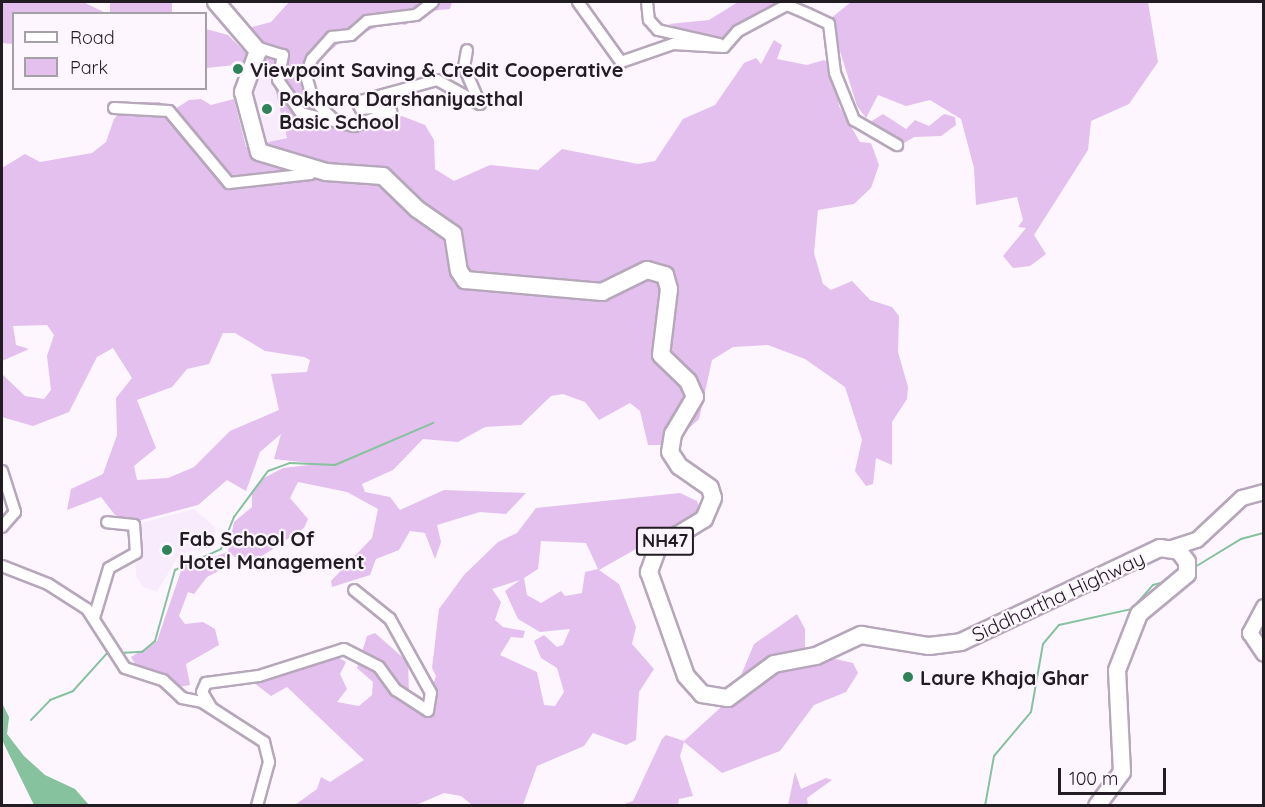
<!DOCTYPE html>
<style>
body{margin:0}
#map{position:relative;width:1265px;height:807px;overflow:hidden;background:#fdf6fe;font-family:Quicksand,sans-serif}
div>[style]{position:absolute}
.built>*{inset:0;background:#f8ecfc}
.green>*{inset:0;background:#e3c0ed;transform-origin:0 0}
.water>*{inset:0;background:#86c29e}
.stream>*{height:2px;margin:-1px;padding:0 1px;transform-origin:1px;border-radius:1px;background:#86c29e}
.roads{filter:drop-shadow(2px 0 #b6a7ba) drop-shadow(-2px 0 #b6a7ba) drop-shadow(0 2px #b6a7ba) drop-shadow(0 -2px #b6a7ba)}
.minor>*{height:10px;margin:-5px;padding:0 5px;transform-origin:5px;border-radius:5px;background:#fff}
.major>*{height:14px;margin:-7px;padding:0 7px;transform-origin:7px;border-radius:7px;background:#fff}
.highway>*{height:16px;margin:-8px;padding:0 8px;transform-origin:8px;border-radius:8px;background:#fff}
.dots>*{width:16px;height:16px;translate:-50% -50%;box-sizing:border-box;border:3px solid #fdf6fe;border-radius:50%}
span{translate:-50% -50%;white-space:nowrap;text-align:center;line-height:1.15;-webkit-text-stroke:4.5px #fdf6fe;paint-order:stroke}
.shield-label span{padding:2px 4px;background:#fdf6fe;border:2px solid;border-radius:4px;-webkit-text-stroke-width:0}
.shield-label{font-size:18px;color:#221c23;font-weight:700}
.poi-label{font-size:20px;color:#221c23;font-weight:700}
.left{translate:0 -50%;text-align:left}
.street-label{font-size:20px;color:#221c23}
.frame{position:absolute;inset:0;border:3px solid #221c23;pointer-events:none}
.legend{position:absolute;left:12px;top:12px;width:195px;height:78px;box-sizing:border-box;background:#fdf6fe;border:2px solid #a59fa6;margin:0;padding:8px 10px;list-style:none;font-size:18px;color:#221c23}
.legend li{display:flex;align-items:center;gap:12px;height:30px}
.legend b{width:30px;border:2px solid #a59fa6}
.scale{position:absolute;left:1058px;top:768px;width:108px;height:27px;box-sizing:border-box;border:3px solid #221c23;border-top:0;padding-left:8px;font-size:18px;line-height:21px;white-space:nowrap;color:#221c23;-webkit-text-stroke:4px #fdf6fe;paint-order:stroke}
</style>
<div id="map">
<div class="built">
<div style="clip-path:polygon(254px 71px,271px 72px,287px 137px,263px 144px,251px 88px)"></div>
<div style="clip-path:polygon(194px 509px,215px 527px,214px 545px,180px 554px,157px 592px,143px 587px,136px 576px,134px 525px)"></div>
</div>
<div class="green">
<div style="clip-path:polygon(2px 2px,83px 2px,106px 13px,14px 14px,13px 44px,2px 43px)"></div>
<div style="left:110px;top:2px;width:62px;height:11px"></div>
<div style="clip-path:polygon(evenodd,289px 2px,452px 2px,450px 9px,429px 11px,405px 25px,389px 22px,339px 43px,304px 74px,312px 101px,340px 127px,364px 129px,402px 116px,425px 125px,434px 140px,435px 169px,454px 181px,490px 165px,538px 170px,562px 149px,638px 164px,655px 161px,683px 119px,715px 105px,744px 63px,756px 58px,761px 64px,774px 40px,782px 45px,777px 59px,807px 65px,824px 60px,833px 68px,839px 106px,860px 142px,871px 143px,879px 165px,871px 188px,854px 204px,818px 210px,814px 253px,823px 284px,831px 290px,852px 281px,870px 300px,892px 307px,899px 316px,898px 352px,908px 387px,907px 399px,892px 422px,892px 465px,876px 458px,873px 484px,866px 486px,855px 471px,862px 440px,845px 387px,805px 359px,768px 345px,733px 347px,712px 360px,699px 419px,670px 445px,648px 445px,640px 411px,630px 403px,599px 420px,585px 402px,563px 394px,551px 396px,521px 425px,485px 427px,458px 442px,423px 439px,393px 470px,362px 484px,365px 492px,390px 497px,400px 510px,444px 490px,526px 493px,506px 514px,480px 512px,437px 525px,441px 542px,435px 559px,425px 533px,410px 531px,399px 550px,376px 559px,370px 575px,332px 587px,331px 581px,372px 538px,378px 509px,347px 492px,298px 482px,290px 498px,308px 519px,304px 528px,259px 558px,238px 559px,228px 552px,224px 568px,207px 577px,194px 594px,188px 592px,179px 616px,185px 624px,203px 622px,215px 629px,219px 645px,186px 664px,190px 685px,179px 687px,162px 673px,137px 667px,131px 657px,157px 641px,182px 568px,228px 552px,234px 522px,252px 507px,252px 493px,262px 479px,283px 468px,318px 464px,274px 459px,281px 434px,260px 452px,246px 491px,227px 480px,198px 505px,134px 522px,115px 515px,101px 497px,67px 510px,71px 489px,103px 474px,117px 435px,116px 398px,132px 378px,113px 348px,97px 357px,69px 412px,33px 426px,2px 417px,2px 374px,25px 396px,44px 399px,51px 390px,47px 356px,54px 335px,47px 325px,13px 326px,16px 345px,29px 349px,2px 361px,2px 168px,25px 154px,40px 162px,92px 153px,106px 142px,114px 119px,129px 102px,159px 102px,175px 109px,189px 100px,201px 99px,211px 105px,234px 99px,246px 147px,287px 138px,271px 72px,254px 71px,248px 28px,271px 22px,289px 2px,223px 333px,235px 333px,265px 351px,304px 357px,310px 360px,307px 372px,271px 374px,279px 410px,230px 431px,194px 467px,168px 478px,137px 480px,134px 466px,156px 448px,137px 400px,172px 387px,187px 369px,209px 364px,223px 333px)"></div>
<div style="clip-path:polygon(738px 2px,780px 2px,724px 38px,689px 35px,669px 24px,709px 20px)"></div>
<div style="clip-path:polygon(851px 2px,1148px 2px,1158px 62px,1129px 104px,1091px 121px,1088px 150px,1034px 235px,1046px 254px,1030px 266px,1013px 268px,1003px 256px,1026px 228px,1018px 227px,1023px 220px,1017px 197px,976px 205px,974px 168px,961px 119px,930px 100px,906px 106px,878px 95px,866px 118px,857px 106px,830px 19px)"></div>
<div style="clip-path:polygon(206px 29px,228px 35px,246px 53px,245px 64px,206px 68px)"></div>
<div style="clip-path:polygon(883px 114px,906px 129px,915px 120px,929px 126px,944px 114px,955px 117px,956px 125px,941px 136px,914px 137px,901px 145px,867px 124px)"></div>
<div style="clip-path:polygon(evenodd,680px 493px,697px 501px,701px 512px,599px 570px,619px 584px,636px 627px,632px 644px,654px 669px,639px 692px,636px 740px,626px 745px,593px 733px,584px 746px,537px 766px,523px 805px,472px 805px,461px 796px,444px 793px,416px 805px,295px 805px,317px 789px,321px 777px,330px 782px,364px 760px,287px 687px,271px 696px,250px 680px,333px 654px,346px 662px,340px 674px,347px 689px,337px 702px,359px 706px,372px 695px,373px 682px,357px 668px,367px 636px,375px 633px,408px 662px,409px 694px,424px 710px,436px 676px,432px 668px,439px 609px,464px 575px,498px 542px,517px 533px,536px 508px,680px 493px,541px 541px,586px 543px,598px 569px,585px 572px,582px 593px,565px 596px,561px 591px,541px 603px,527px 595px,524px 578px,538px 569px,541px 541px,680px 493px,520px 580px,505px 591px,518px 619px,540px 632px,570px 629px,563px 645px,557px 647px,544px 635px,534px 641px,541px 658px,557px 668px,564px 692px,555px 706px,544px 705px,537px 672px,500px 655px,511px 637px,523px 638px,525px 631px,503px 627px,495px 620px,501px 602px,492px 589px,520px 580px)"></div>
<div style="clip-path:polygon(797px 614px,805px 629px,805px 652px,853px 663px,858px 673px,846px 692px,814px 705px,780px 751px,722px 773px,684px 742px,680px 756px,693px 796px,679px 799px,678px 805px,618px 806px,633px 801px,662px 739px,666px 735px,684px 741px,732px 697px,754px 644px)"></div>
<div style="clip-path:polygon(795px 772px,801px 789px,826px 778px,832px 780px,807px 798px,808px 805px,788px 805px)"></div>
</div>
<div class="water">
<div style="clip-path:polygon(2px 703px,9px 717px,7px 734px,24px 756px,45px 775px,75px 789px,89px 805px,34px 805px,2px 740px)"></div>
</div>
<div class="stream">
<div style="left:1195px;top:567px;width:54px;rotate:-31.3deg"></div>
<div style="left:1241px;top:539px;width:24px;rotate:-15deg"></div>
<div style="left:120px;top:653px;width:22px;rotate:-3deg"></div>
<div style="left:142px;top:652px;width:17px;rotate:-40deg"></div>
<div style="left:155px;top:641px;width:74px;rotate:-74.3deg"></div>
<div style="left:175px;top:570px;width:51px;rotate:-24.5deg"></div>
<div style="left:221px;top:549px;width:35px;rotate:-68deg"></div>
<div style="left:234px;top:517px;width:57px;rotate:-53.5deg"></div>
<div style="left:268px;top:471px;width:23px;rotate:-20deg"></div>
<div style="left:290px;top:463px;width:45px;rotate:2.5deg"></div>
<div style="left:335px;top:465px;width:107px;rotate:-23.2deg"></div>
<div style="left:31px;top:720px;width:28px;rotate:-46deg"></div>
<div style="left:50px;top:700px;width:25px;rotate:-21deg"></div>
<div style="left:73px;top:691px;width:54px;rotate:-48deg"></div>
<div style="left:985px;top:806px;width:51px;rotate:-79.8deg"></div>
<div style="left:994px;top:756px;width:57px;rotate:-49.9deg"></div>
<div style="left:1031px;top:712px;width:69px;rotate:-80deg"></div>
<div style="left:1043px;top:644px;width:25px;rotate:-50deg"></div>
<div style="left:1059px;top:625px;width:75px;rotate:-12.4deg"></div>
<div style="left:1132px;top:609px;width:32px;rotate:-49deg"></div>
<div style="left:1153px;top:585px;width:16px;rotate:-15deg"></div>
</div>
<div class="roads">
<div class="minor">
<div style="left:578px;top:2px;width:74px;rotate:54.4deg"></div>
<div style="left:621px;top:62px;width:55px;rotate:-19.1deg"></div>
<div style="left:673px;top:44px;width:51px;rotate:3.4deg"></div>
<div style="left:724px;top:47px;width:21px;rotate:-49deg"></div>
<div style="left:738px;top:31px;width:55px;rotate:-28deg"></div>
<div style="left:787px;top:5px;width:23px;rotate:23deg"></div>
<div style="left:808px;top:14px;width:23px;rotate:25deg"></div>
<div style="left:829px;top:24px;width:49px;rotate:83deg"></div>
<div style="left:835px;top:73px;width:51px;rotate:68deg"></div>
<div style="left:854px;top:120px;width:50px;rotate:30.2deg"></div>
<div style="left:647px;top:2px;width:18px;rotate:84deg"></div>
<div style="left:649px;top:20px;width:13px;rotate:48deg"></div>
<div style="left:658px;top:30px;width:63px;rotate:12.9deg"></div>
<div style="left:256px;top:47px;width:28px;rotate:17deg"></div>
<div style="left:283px;top:55px;width:25px;rotate:101deg"></div>
<div style="left:278px;top:80px;width:40px;rotate:55.1deg"></div>
<div style="left:301px;top:113px;width:55px;rotate:13.8deg"></div>
<div style="left:354px;top:126px;width:40px;rotate:-21deg"></div>
<div style="left:391px;top:112px;width:9px;rotate:-144deg"></div>
<div style="left:384px;top:107px;width:23px;rotate:175deg"></div>
<div style="left:361px;top:109px;width:8px;rotate:-120deg"></div>
<div style="left:357px;top:102px;width:83px;rotate:-15.4deg"></div>
<div style="left:437px;top:80px;width:49px;rotate:29.2deg"></div>
<div style="left:480px;top:104px;width:40px;rotate:-113.4deg"></div>
<div style="left:464px;top:67px;width:17px;rotate:-80deg"></div>
<div style="left:114px;top:108px;width:55px;rotate:3.1deg"></div>
<div style="left:169px;top:111px;width:94px;rotate:50.2deg"></div>
<div style="left:229px;top:183px;width:82px;rotate:-6.3deg"></div>
<div style="left:333px;top:119px;width:28px;rotate:-136deg"></div>
<div style="left:313px;top:100px;width:25px;rotate:-106deg"></div>
<div style="left:306px;top:76px;width:18px;rotate:-71deg"></div>
<div style="left:312px;top:59px;width:30px;rotate:-48deg"></div>
<div style="left:332px;top:37px;width:19px;rotate:-6deg"></div>
<div style="left:351px;top:35px;width:21px;rotate:-41deg"></div>
<div style="left:367px;top:21px;width:49px;rotate:-7deg"></div>
<div style="left:416px;top:15px;width:21px;rotate:-37deg"></div>
<div style="left:2px;top:471px;width:43px;rotate:72.4deg"></div>
<div style="left:15px;top:512px;width:20px;rotate:131deg"></div>
<div style="left:2px;top:566px;width:49px;rotate:21.4deg"></div>
<div style="left:48px;top:584px;width:46px;rotate:32.7deg"></div>
<div style="left:87px;top:609px;width:70px;rotate:57.2deg"></div>
<div style="left:125px;top:668px;width:40px;rotate:18deg"></div>
<div style="left:163px;top:680px;width:26px;rotate:43deg"></div>
<div style="left:182px;top:698px;width:20px;rotate:11deg"></div>
<div style="left:202px;top:702px;width:74px;rotate:32.8deg"></div>
<div style="left:264px;top:742px;width:21px;rotate:76deg"></div>
<div style="left:269px;top:762px;width:46px;rotate:105.3deg"></div>
<div style="left:94px;top:618px;width:52px;rotate:-73.3deg"></div>
<div style="left:109px;top:568px;width:31px;rotate:-29deg"></div>
<div style="left:136px;top:553px;width:28px;rotate:-94deg"></div>
<div style="left:134px;top:525px;width:27px;rotate:-174deg"></div>
<div style="left:211px;top:707px;width:17px;rotate:-121deg"></div>
<div style="left:202px;top:692px;width:10px;rotate:-66deg"></div>
<div style="left:206px;top:683px;width:53px;rotate:-7.5deg"></div>
<div style="left:259px;top:676px;width:89px;rotate:-17.6deg"></div>
<div style="left:344px;top:649px;width:39px;rotate:27deg"></div>
<div style="left:379px;top:667px;width:29px;rotate:54deg"></div>
<div style="left:396px;top:690px;width:38px;rotate:33deg"></div>
<div style="left:428px;top:711px;width:18px;rotate:-81deg"></div>
<div style="left:431px;top:693px;width:85px;rotate:-119deg"></div>
<div style="left:390px;top:619px;width:46px;rotate:-141.1deg"></div>
</div>
<div class="major">
<div style="left:1172px;top:548px;width:26px;rotate:-18deg"></div>
<div style="left:1197px;top:540px;width:62px;rotate:-43deg"></div>
<div style="left:1242px;top:498px;width:23px;rotate:-15deg"></div>
<div style="left:1264px;top:607px;width:30px;rotate:118deg"></div>
<div style="left:1250px;top:633px;width:25px;rotate:56deg"></div>
</div>
<div class="highway">
<div style="left:216px;top:2px;width:65px;rotate:49.4deg"></div>
<div style="left:258px;top:51px;width:44px;rotate:110.1deg"></div>
<div style="left:243px;top:92px;width:62px;rotate:75.1deg"></div>
<div style="left:259px;top:152px;width:70px;rotate:16.6deg"></div>
<div style="left:326px;top:172px;width:57px;rotate:4deg"></div>
<div style="left:383px;top:176px;width:47px;rotate:44.1deg"></div>
<div style="left:417px;top:209px;width:44px;rotate:34.8deg"></div>
<div style="left:453px;top:234px;width:37px;rotate:81deg"></div>
<div style="left:459px;top:271px;width:11px;rotate:56deg"></div>
<div style="left:465px;top:280px;width:138px;rotate:5deg"></div>
<div style="left:602px;top:292px;width:50px;rotate:-26.1deg"></div>
<div style="left:647px;top:270px;width:19px;rotate:16deg"></div>
<div style="left:665px;top:275px;width:15px;rotate:74deg"></div>
<div style="left:669px;top:289px;width:66px;rotate:96.9deg"></div>
<div style="left:661px;top:355px;width:37px;rotate:44deg"></div>
<div style="left:688px;top:381px;width:17px;rotate:66deg"></div>
<div style="left:695px;top:397px;width:43px;rotate:120.7deg"></div>
<div style="left:673px;top:434px;width:18px;rotate:99deg"></div>
<div style="left:670px;top:452px;width:17px;rotate:57deg"></div>
<div style="left:679px;top:466px;width:38px;rotate:35deg"></div>
<div style="left:710px;top:488px;width:10px;rotate:73deg"></div>
<div style="left:713px;top:498px;width:23px;rotate:113deg"></div>
<div style="left:704px;top:519px;width:54px;rotate:148.7deg"></div>
<div style="left:658px;top:547px;width:27px;rotate:110deg"></div>
<div style="left:649px;top:572px;width:110px;rotate:70.4deg"></div>
<div style="left:686px;top:676px;width:24px;rotate:48deg"></div>
<div style="left:702px;top:694px;width:26px;rotate:9deg"></div>
<div style="left:728px;top:698px;width:57px;rotate:-36.5deg"></div>
<div style="left:774px;top:664px;width:43px;rotate:-10.8deg"></div>
<div style="left:816px;top:656px;width:50px;rotate:-25deg"></div>
<div style="left:861px;top:635px;width:69px;rotate:9.2deg"></div>
<div style="left:929px;top:646px;width:32px;rotate:-7deg"></div>
<div style="left:961px;top:642px;width:220px;rotate:-25.3deg"></div>
<div style="left:1160px;top:548px;width:19px;rotate:9deg"></div>
<div style="left:1179px;top:551px;width:14px;rotate:54deg"></div>
<div style="left:1187px;top:562px;width:12px;rotate:90deg"></div>
<div style="left:1187px;top:574px;width:62px;rotate:140.2deg"></div>
<div style="left:1139px;top:614px;width:60px;rotate:111.4deg"></div>
<div style="left:1117px;top:670px;width:102px;rotate:87.2deg"></div>
<div style="left:1122px;top:772px;width:42px;rotate:126.3deg"></div>
</div>
</div>
<div class="dots">
<div style="left:238px;top:69px;background:#2e8458"></div>
<div style="left:267px;top:109px;background:#2e8458"></div>
<div style="left:167px;top:550px;background:#2e8458"></div>
<div style="left:908px;top:677px;background:#2e8458"></div>
</div>
<div class="shield-label">
<span style="left:665px;top:541px">NH47</span>
</div>
<div class="poi-label">
<span class="left" style="left:250px;top:69px">Viewpoint Saving &amp; Credit Cooperative</span>
<span class="left" style="left:279px;top:110px">Pokhara Darshaniyasthal<br>Basic School</span>
<span class="left" style="left:179px;top:550px">Fab School Of<br>Hotel Management</span>
<span class="left" style="left:920px;top:677px">Laure Khaja Ghar</span>
</div>
<div class="street-label">
<span style="left:1058px;top:596px;rotate:-25deg">Siddhartha Highway</span>
</div>
<div class="frame"></div>
<ul class="legend">
<li><b style="height:8px;background:#fff"></b>Road</li>
<li><b style="height:16px;background:#e3c0ed"></b>Park</li>
</ul>
<div class="scale">100 m</div>
</div>
